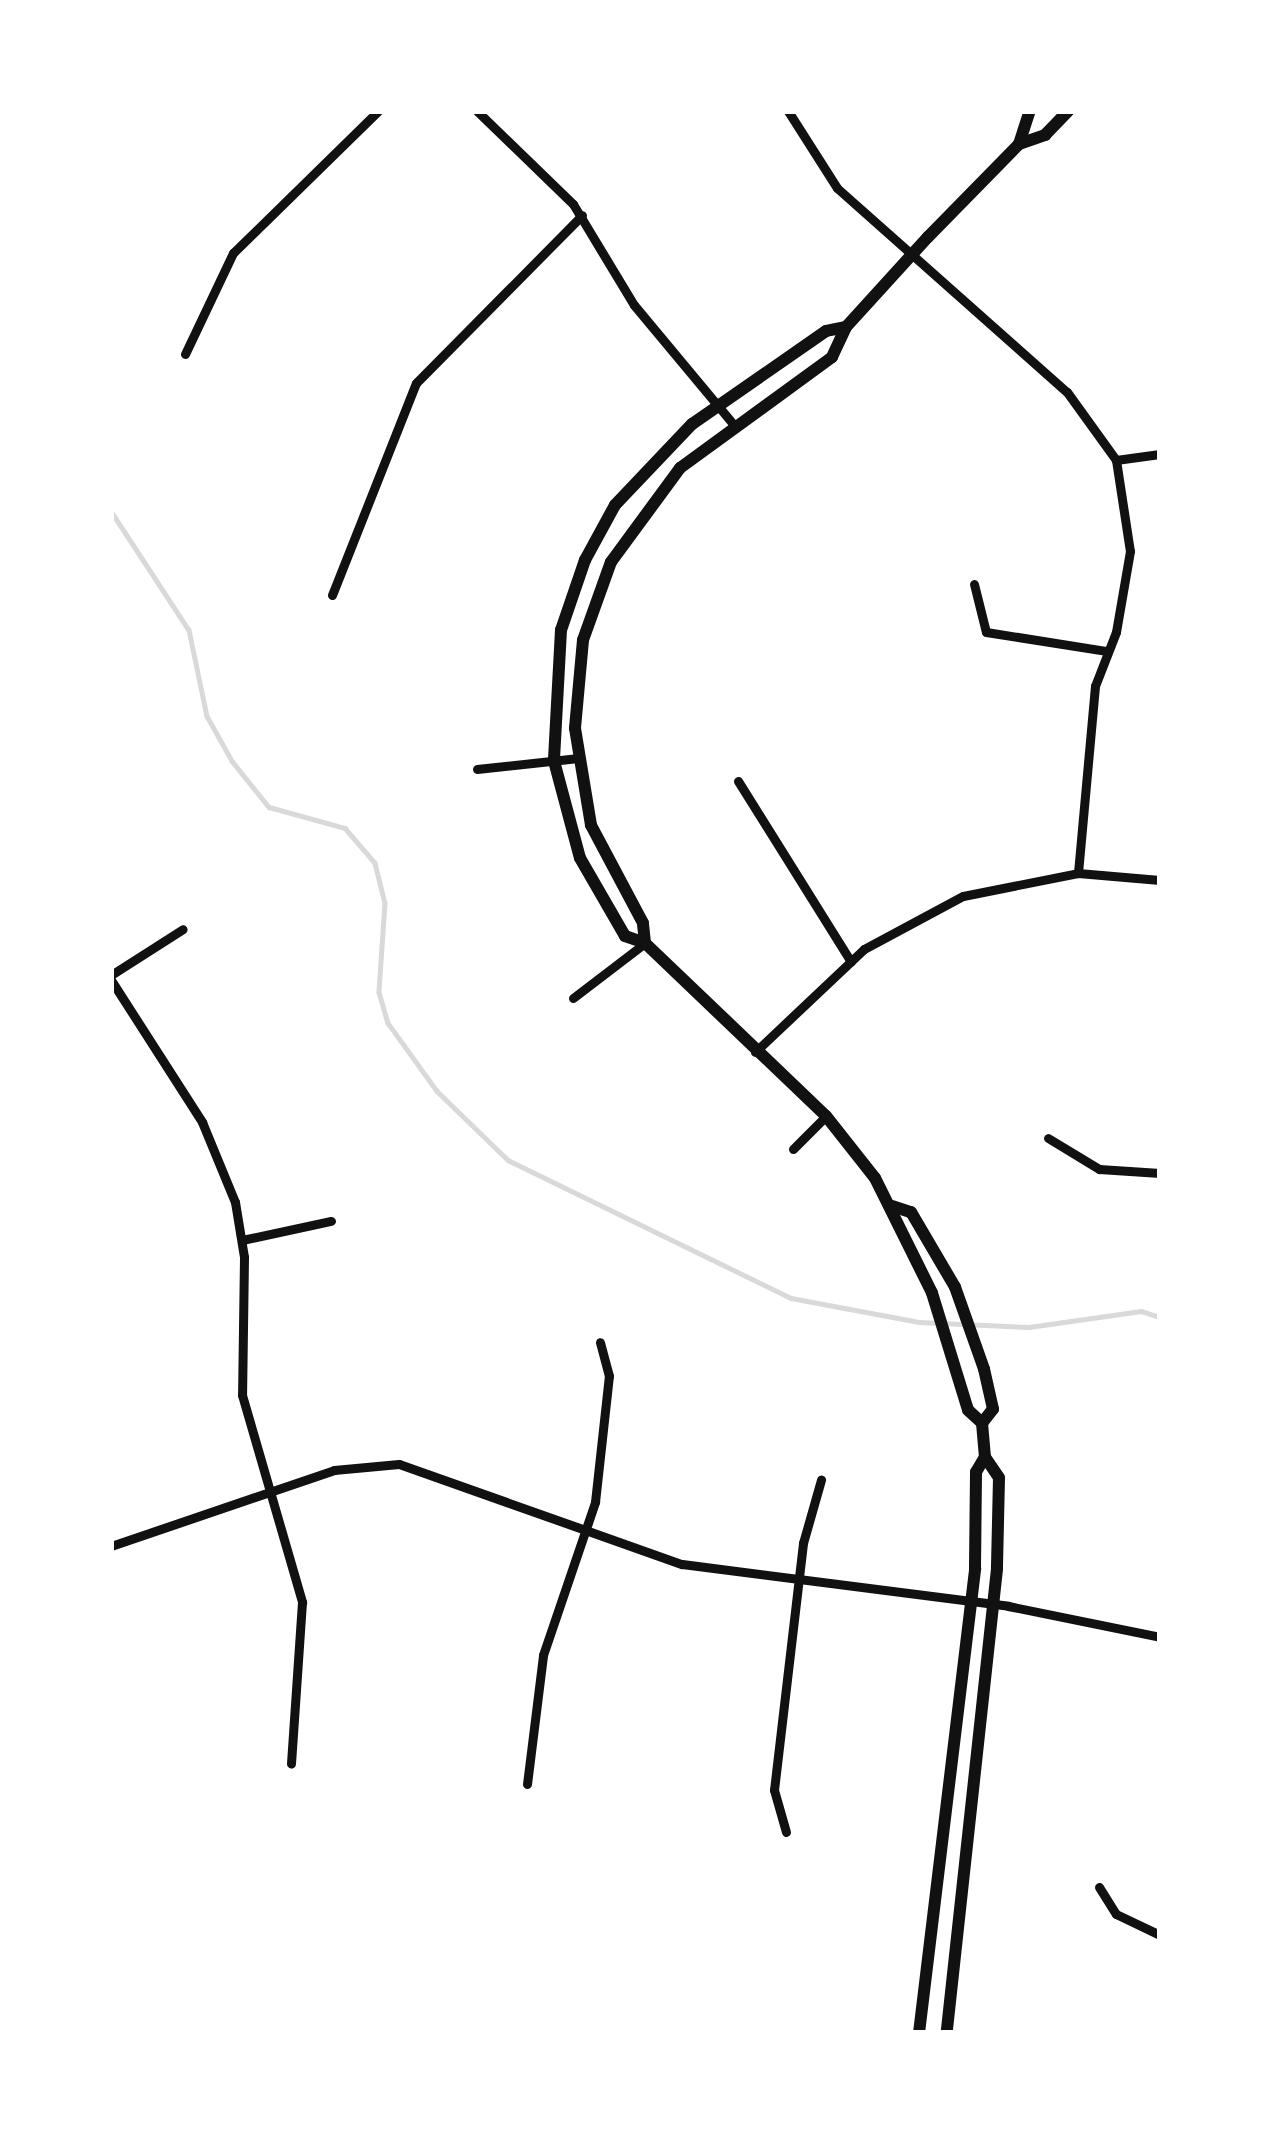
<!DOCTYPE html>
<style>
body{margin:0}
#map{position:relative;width:1271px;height:2144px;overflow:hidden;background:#fff;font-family:Signika,sans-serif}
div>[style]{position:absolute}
.stream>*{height:4.5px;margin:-2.25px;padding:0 2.25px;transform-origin:2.25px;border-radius:2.25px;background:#d9d9d9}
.minor>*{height:9px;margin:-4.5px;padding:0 4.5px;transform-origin:4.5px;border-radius:4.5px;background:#111}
.tertiary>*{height:12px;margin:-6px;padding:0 6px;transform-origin:6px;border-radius:6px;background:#111}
span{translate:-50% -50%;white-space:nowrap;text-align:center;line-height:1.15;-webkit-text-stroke:9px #fff;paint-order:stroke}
.frame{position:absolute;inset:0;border:114px solid #fff;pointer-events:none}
</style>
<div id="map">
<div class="stream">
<div style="left:111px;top:511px;width:142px;rotate:56.8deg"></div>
<div style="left:189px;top:630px;width:88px;rotate:78.2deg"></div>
<div style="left:207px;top:716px;width:51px;rotate:60.9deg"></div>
<div style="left:232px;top:761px;width:59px;rotate:51.2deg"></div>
<div style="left:269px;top:807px;width:79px;rotate:15.4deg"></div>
<div style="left:345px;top:828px;width:46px;rotate:49.4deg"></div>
<div style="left:375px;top:863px;width:41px;rotate:76deg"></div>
<div style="left:385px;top:903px;width:89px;rotate:93.9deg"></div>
<div style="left:379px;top:992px;width:32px;rotate:74deg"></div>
<div style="left:388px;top:1023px;width:84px;rotate:54.2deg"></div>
<div style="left:437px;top:1091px;width:99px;rotate:44.2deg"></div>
<div style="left:508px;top:1160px;width:315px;rotate:26deg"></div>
<div style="left:791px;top:1298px;width:130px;rotate:10.6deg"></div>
<div style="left:919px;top:1322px;width:110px;rotate:2.6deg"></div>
<div style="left:1029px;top:1327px;width:113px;rotate:-8.1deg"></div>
<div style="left:1141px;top:1311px;width:20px;rotate:18deg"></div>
</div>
<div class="minor">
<div style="left:477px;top:111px;width:134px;rotate:44.1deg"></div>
<div style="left:573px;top:204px;width:118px;rotate:58.9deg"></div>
<div style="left:634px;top:305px;width:156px;rotate:50.2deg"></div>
<div style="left:788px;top:111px;width:91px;rotate:57.5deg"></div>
<div style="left:837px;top:188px;width:307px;rotate:41.6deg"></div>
<div style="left:1067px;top:392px;width:84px;rotate:54.2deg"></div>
<div style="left:1116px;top:460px;width:92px;rotate:81.3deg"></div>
<div style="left:1130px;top:551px;width:82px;rotate:99.8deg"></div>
<div style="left:1116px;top:632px;width:58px;rotate:111.3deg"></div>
<div style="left:1095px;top:686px;width:188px;rotate:95.2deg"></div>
<div style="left:185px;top:354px;width:112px;rotate:-64.6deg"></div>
<div style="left:233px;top:253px;width:203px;rotate:-44.4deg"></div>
<div style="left:1116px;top:460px;width:44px;rotate:-7.8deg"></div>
<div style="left:974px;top:584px;width:49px;rotate:76deg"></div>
<div style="left:986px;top:632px;width:121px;rotate:9deg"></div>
<div style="left:332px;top:595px;width:228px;rotate:-68.4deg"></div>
<div style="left:416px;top:383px;width:236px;rotate:-45.3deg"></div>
<div style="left:477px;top:769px;width:102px;rotate:-6.2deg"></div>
<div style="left:738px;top:781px;width:213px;rotate:58deg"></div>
<div style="left:111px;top:975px;width:85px;rotate:-32.6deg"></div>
<div style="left:111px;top:980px;width:169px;rotate:57.3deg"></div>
<div style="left:202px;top:1122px;width:87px;rotate:67.6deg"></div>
<div style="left:235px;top:1202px;width:56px;rotate:80.7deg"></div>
<div style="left:244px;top:1257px;width:138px;rotate:90.8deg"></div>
<div style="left:242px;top:1395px;width:216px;rotate:73.8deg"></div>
<div style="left:302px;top:1602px;width:162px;rotate:93.9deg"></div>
<div style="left:573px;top:998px;width:91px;rotate:-37.4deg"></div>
<div style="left:755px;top:1052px;width:150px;rotate:-43.4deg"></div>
<div style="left:864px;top:949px;width:112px;rotate:-28.2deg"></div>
<div style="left:963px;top:896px;width:117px;rotate:-11.3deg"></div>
<div style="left:1078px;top:873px;width:82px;rotate:4.9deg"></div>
<div style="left:1048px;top:1138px;width:60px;rotate:31.3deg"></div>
<div style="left:1099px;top:1169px;width:61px;rotate:3.8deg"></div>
<div style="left:793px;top:1149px;width:47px;rotate:-45deg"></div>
<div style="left:242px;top:1240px;width:91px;rotate:-12.1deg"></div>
<div style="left:111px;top:1546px;width:236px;rotate:-18.8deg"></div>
<div style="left:334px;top:1470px;width:65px;rotate:-5.3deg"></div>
<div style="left:399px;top:1464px;width:300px;rotate:19.5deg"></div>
<div style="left:682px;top:1564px;width:329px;rotate:7.3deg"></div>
<div style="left:1008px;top:1606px;width:155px;rotate:11.5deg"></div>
<div style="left:527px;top:1784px;width:130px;rotate:-82.9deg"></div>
<div style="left:543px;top:1655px;width:162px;rotate:-71.2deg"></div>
<div style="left:595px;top:1502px;width:127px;rotate:-83.7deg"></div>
<div style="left:609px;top:1376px;width:35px;rotate:-105deg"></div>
<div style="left:786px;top:1832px;width:44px;rotate:-105.9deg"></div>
<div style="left:774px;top:1790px;width:249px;rotate:-83.3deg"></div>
<div style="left:803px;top:1543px;width:66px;rotate:-74.1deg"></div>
<div style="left:1099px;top:1887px;width:32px;rotate:58deg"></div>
<div style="left:1116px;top:1914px;width:49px;rotate:25.5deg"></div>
</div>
<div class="tertiary">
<div style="left:1019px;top:144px;width:35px;rotate:-72deg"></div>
<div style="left:846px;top:327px;width:20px;rotate:169deg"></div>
<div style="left:826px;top:331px;width:163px;rotate:145.2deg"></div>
<div style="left:692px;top:424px;width:112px;rotate:133.5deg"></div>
<div style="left:615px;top:505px;width:63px;rotate:118.6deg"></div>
<div style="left:585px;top:560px;width:74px;rotate:108.9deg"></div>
<div style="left:561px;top:630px;width:131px;rotate:93.1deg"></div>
<div style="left:554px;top:761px;width:100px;rotate:75deg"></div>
<div style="left:580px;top:858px;width:90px;rotate:60deg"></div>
<div style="left:625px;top:936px;width:21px;rotate:19deg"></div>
<div style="left:645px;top:943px;width:250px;rotate:43.7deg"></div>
<div style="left:826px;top:1116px;width:79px;rotate:51.7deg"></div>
<div style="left:875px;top:1178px;width:128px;rotate:63.6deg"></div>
<div style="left:932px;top:1293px;width:122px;rotate:72.9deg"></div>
<div style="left:968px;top:1410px;width:19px;rotate:43deg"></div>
<div style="left:645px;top:943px;width:20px;rotate:-96deg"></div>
<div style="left:643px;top:923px;width:111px;rotate:-118deg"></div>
<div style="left:591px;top:825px;width:98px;rotate:-99.4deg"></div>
<div style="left:575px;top:728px;width:88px;rotate:-84.8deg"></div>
<div style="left:583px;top:640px;width:83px;rotate:-70.3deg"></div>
<div style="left:611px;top:562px;width:117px;rotate:-53.7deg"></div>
<div style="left:680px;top:468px;width:188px;rotate:-36.1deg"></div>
<div style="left:832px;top:357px;width:33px;rotate:-65deg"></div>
<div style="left:846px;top:327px;width:122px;rotate:-47.7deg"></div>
<div style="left:928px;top:237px;width:130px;rotate:-45.6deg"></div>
<div style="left:1019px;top:144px;width:28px;rotate:-19deg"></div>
<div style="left:1045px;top:135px;width:33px;rotate:-46deg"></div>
<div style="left:892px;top:1206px;width:20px;rotate:18deg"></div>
<div style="left:911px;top:1212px;width:87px;rotate:59.6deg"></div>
<div style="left:955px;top:1287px;width:87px;rotate:70.5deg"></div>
<div style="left:984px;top:1369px;width:41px;rotate:77.3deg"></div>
<div style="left:993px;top:1409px;width:18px;rotate:128deg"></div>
<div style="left:982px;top:1423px;width:34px;rotate:85deg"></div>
<div style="left:985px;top:1457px;width:25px;rotate:56deg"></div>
<div style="left:999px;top:1478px;width:91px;rotate:91.3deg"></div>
<div style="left:997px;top:1569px;width:467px;rotate:96.2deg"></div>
<div style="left:919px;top:2033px;width:468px;rotate:-83.1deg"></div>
<div style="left:975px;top:1568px;width:96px;rotate:-89.4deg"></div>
<div style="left:976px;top:1472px;width:17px;rotate:-59deg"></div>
</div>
<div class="frame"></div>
</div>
